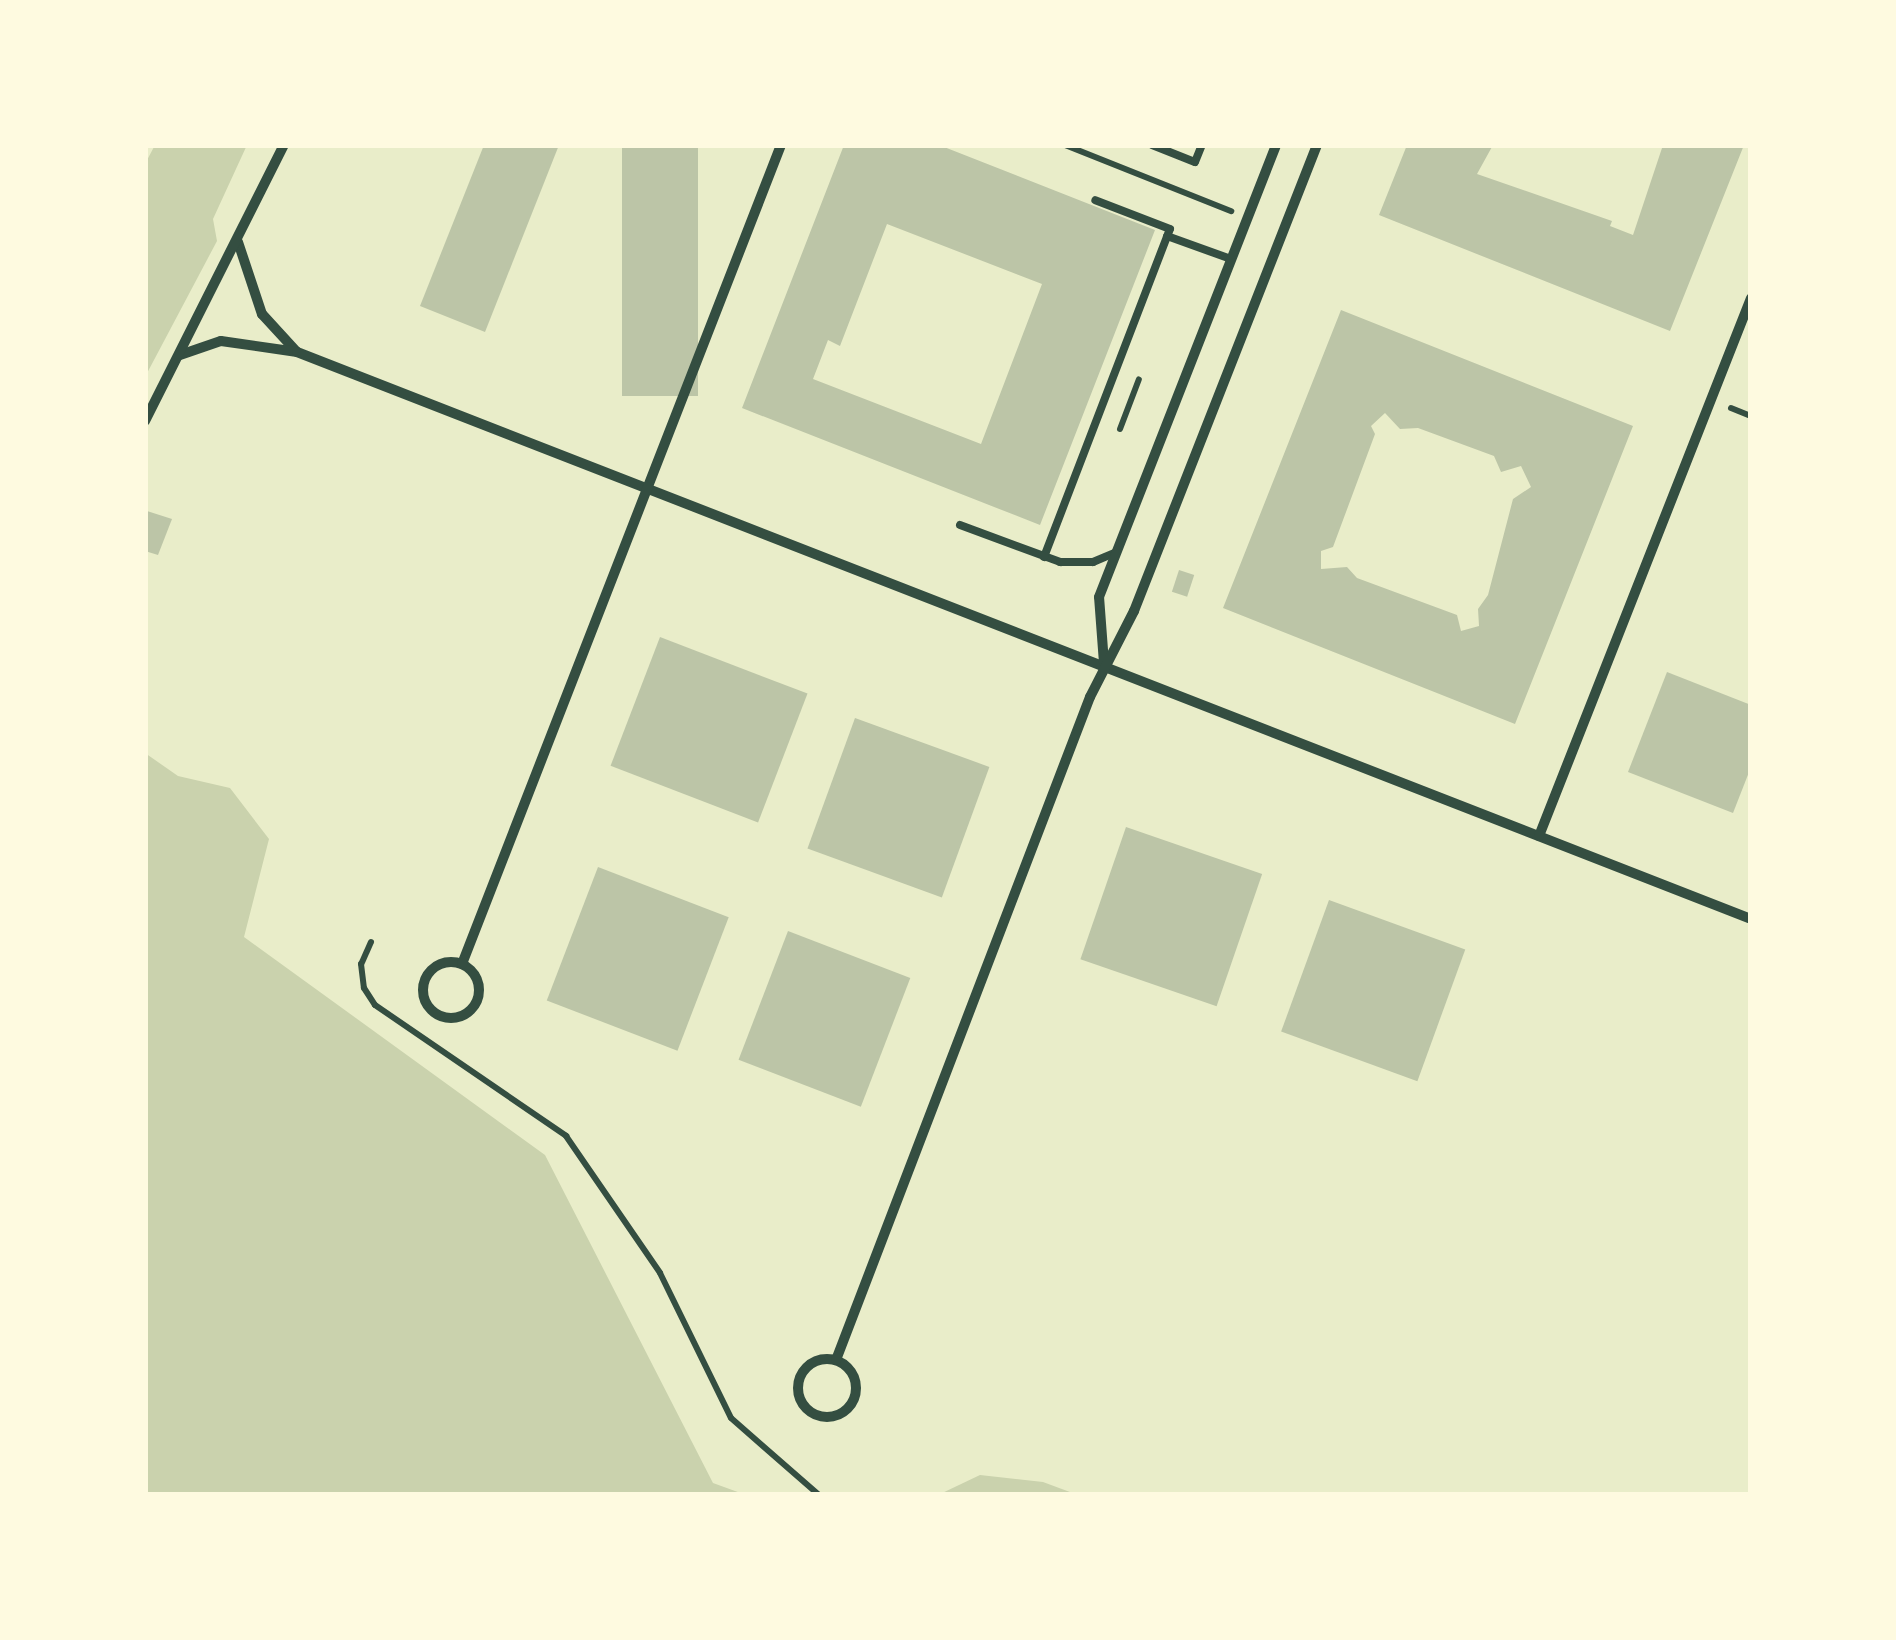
<!DOCTYPE html>
<style>
body{margin:0}
#map{position:relative;width:1896px;height:1640px;overflow:hidden;background:#e9edc9;font-family:"Source Serif 4",serif}
div>[style]{position:absolute}
.green>*{inset:0;background:#cad2ad}
.building>*{inset:0;background:#bcc5a7;transform-origin:0 0}
.path>*{height:6px;margin:-3px;padding:0 3px;transform-origin:3px;border-radius:3px;background:#344e41}
.service>*{height:8px;margin:-4px;padding:0 4px;transform-origin:4px;border-radius:4px;background:#344e41}
.minor>*{height:10px;margin:-5px;padding:0 5px;transform-origin:5px;border-radius:5px;background:#344e41}
.minor>.ring{margin:-5px;padding:0;box-sizing:content-box;background:none;border:10px solid #344e41;border-radius:50%}
span{translate:-50% -50%;white-space:nowrap;text-align:center;line-height:1.15;-webkit-text-stroke:9px #fefae0;paint-order:stroke}
.frame{position:absolute;inset:0;border:148px solid #fefae0;pointer-events:none}
</style>
<div id="map">
<div class="green">
<div style="clip-path:polygon(155px 145px,247px 145px,213px 219px,217px 241px,145px 377px,145px 164px)"></div>
<div style="clip-path:polygon(145px 753px,178px 776px,230px 788px,269px 839px,244px 937px,545px 1155px,713px 1483px,746px 1495px,145px 1495px)"></div>
<div style="clip-path:polygon(980px 1475px,1043px 1482px,1078px 1495px,938px 1495px)"></div>
</div>
<div class="building">
<div style="clip-path:polygon(484px 145px,559px 145px,485px 332px,420px 306px)"></div>
<div style="left:622px;top:145px;width:76px;height:251px"></div>
<div style="clip-path:polygon(evenodd,844px 145px,939px 145px,1155px 230px,1040px 525px,742px 408px,844px 145px,887px 224px,1042px 284px,981px 444px,813px 379px,828px 340px,840px 346px,887px 224px)"></div>
<div style="clip-path:polygon(1407px 145px,1493px 145px,1477px 174px,1612px 221px,1610px 226px,1633px 235px,1663px 145px,1744px 145px,1670px 331px,1379px 215px)"></div>
<div style="clip-path:polygon(evenodd,1341px 310px,1633px 426px,1515px 724px,1223px 608px,1341px 310px,1385px 413px,1400px 429px,1418px 428px,1494px 456px,1501px 472px,1521px 466px,1531px 487px,1513px 499px,1488px 595px,1478px 609px,1479px 626px,1461px 631px,1457px 615px,1357px 578px,1347px 567px,1321px 569px,1321px 551px,1333px 547px,1375px 434px,1371px 426px,1385px 413px)"></div>
<div style="clip-path:polygon(147px 511px,172px 519px,158px 555px,145px 551px)"></div>
<div style="left:1179px;top:570px;width:16px;height:23px;rotate:18deg"></div>
<div style="left:660px;top:637px;width:158px;height:138px;rotate:21deg"></div>
<div style="clip-path:polygon(1667px 672px,1751px 705px,1751px 767px,1733px 813px,1628px 772px)"></div>
<div style="left:855px;top:718px;width:143px;height:139px;rotate:20deg"></div>
<div style="left:1126px;top:827px;width:144px;height:140px;rotate:19deg"></div>
<div style="left:598px;top:867px;width:140px;height:143px;rotate:21deg"></div>
<div style="left:1329px;top:900px;width:145px;height:140px;rotate:20deg"></div>
<div style="left:788px;top:931px;width:131px;height:138px;rotate:21deg"></div>
</div>
<div class="path">
<div style="left:1065px;top:145px;width:179px;rotate:21.7deg"></div>
<div style="left:1731px;top:408px;width:22px;rotate:22deg"></div>
<div style="left:1120px;top:429px;width:53px;rotate:-69.2deg"></div>
<div style="left:371px;top:942px;width:24px;rotate:114deg"></div>
<div style="left:361px;top:964px;width:24px;rotate:83deg"></div>
<div style="left:364px;top:988px;width:20px;rotate:57deg"></div>
<div style="left:375px;top:1005px;width:232px;rotate:34.4deg"></div>
<div style="left:566px;top:1136px;width:166px;rotate:55.5deg"></div>
<div style="left:660px;top:1273px;width:161px;rotate:63.9deg"></div>
<div style="left:731px;top:1418px;width:117px;rotate:41.2deg"></div>
</div>
<div class="service">
<div style="left:1152px;top:145px;width:46px;rotate:21.6deg"></div>
<div style="left:1195px;top:162px;width:18px;rotate:-68deg"></div>
<div style="left:1167px;top:236px;width:68px;rotate:19.8deg"></div>
<div style="left:960px;top:525px;width:107px;rotate:20.3deg"></div>
<div style="left:1060px;top:562px;width:33px"></div>
<div style="left:1093px;top:562px;width:26px;rotate:-23deg"></div>
<div style="left:1044px;top:557px;width:351px;rotate:-69deg"></div>
<div style="left:1170px;top:229px;width:80px;rotate:-158.9deg"></div>
</div>
<div class="minor">
<div style="left:238px;top:242px;width:76px;rotate:71.6deg"></div>
<div style="left:262px;top:314px;width:50px;rotate:47.4deg"></div>
<div style="left:180px;top:355px;width:43px;rotate:-18.9deg"></div>
<div style="left:221px;top:341px;width:77px;rotate:8.2deg"></div>
<div style="left:297px;top:352px;width:1561px;rotate:21.3deg"></div>
<div style="left:145px;top:421px;width:309px;rotate:-63.3deg"></div>
<div style="left:1104px;top:663px;width:66px;rotate:-94.3deg"></div>
<div style="left:1099px;top:597px;width:485px;rotate:-68.6deg"></div>
<div style="left:1539px;top:836px;width:578px;rotate:-68.49deg"></div>
<div class="ring" style="left:423px;top:962px;width:46px;height:46px"></div>
<div style="left:462px;top:964px;width:879px;rotate:-68.72deg"></div>
<div class="ring" style="left:798px;top:1359px;width:48px;height:48px"></div>
<div style="left:836px;top:1360px;width:710px;rotate:-69.04deg"></div>
<div style="left:1090px;top:697px;width:97px;rotate:-62.9deg"></div>
<div style="left:1134px;top:611px;width:501px;rotate:-68.56deg"></div>
</div>
<div class="frame"></div>
</div>
